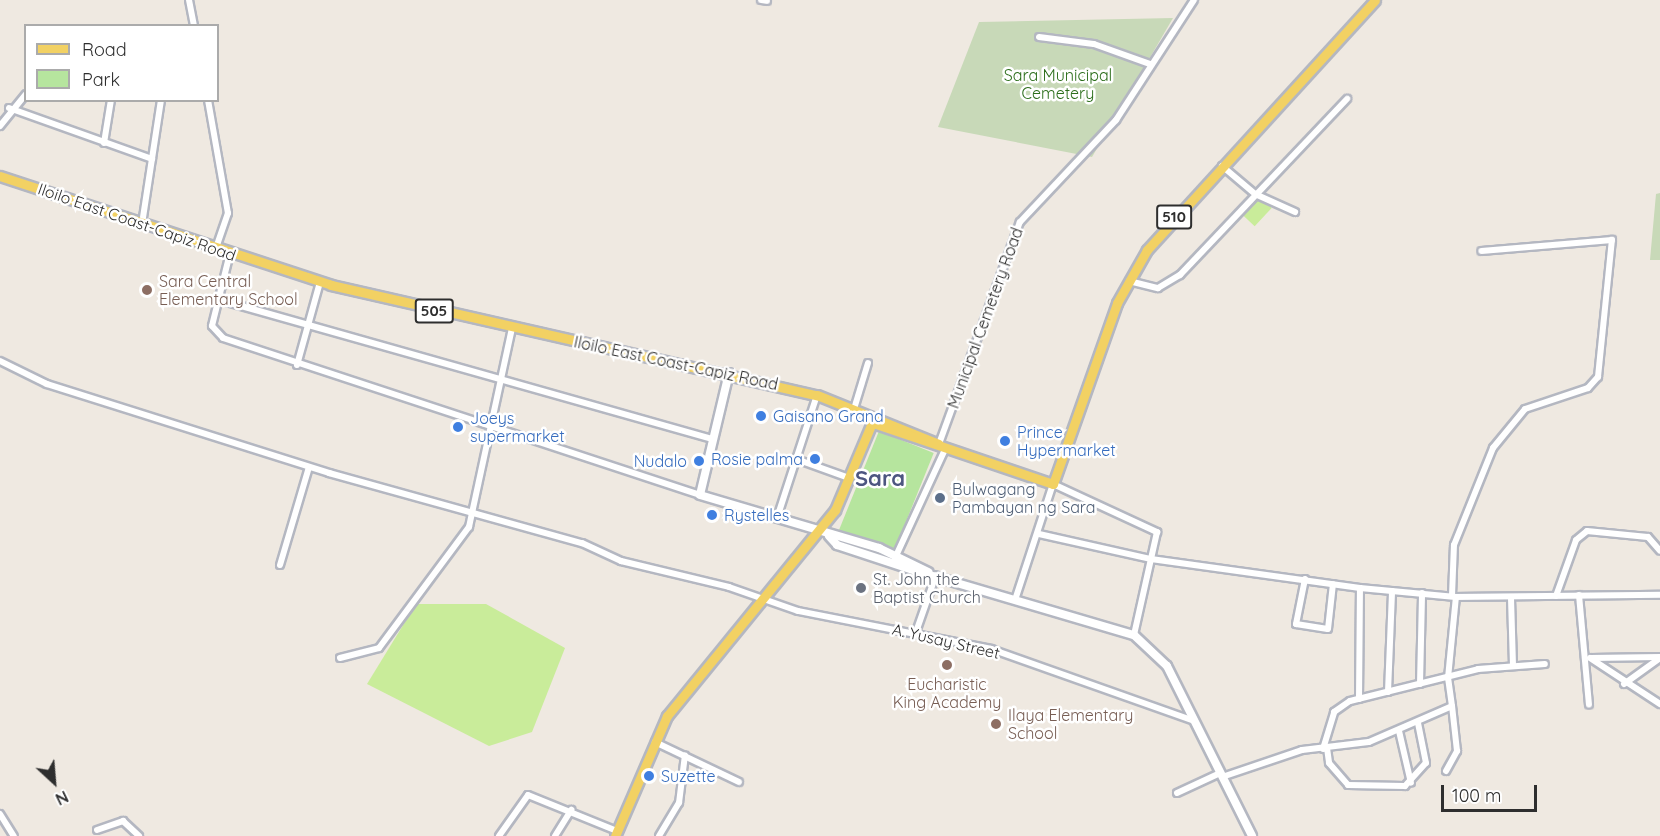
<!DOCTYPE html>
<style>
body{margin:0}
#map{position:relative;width:1660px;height:836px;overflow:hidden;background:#efe9e1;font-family:Quicksand,sans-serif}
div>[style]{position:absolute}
.green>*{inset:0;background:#b6e59e;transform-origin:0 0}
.cemetery>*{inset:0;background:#c8d9b8}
.pitch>*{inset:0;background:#c9ec9a;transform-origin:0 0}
.roads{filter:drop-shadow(2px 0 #b4b7c1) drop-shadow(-2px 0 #b4b7c1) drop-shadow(0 2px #b4b7c1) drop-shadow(0 -2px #b4b7c1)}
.street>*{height:6px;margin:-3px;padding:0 3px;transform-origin:3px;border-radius:3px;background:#fff}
.secondary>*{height:8px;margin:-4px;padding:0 4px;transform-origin:4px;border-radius:4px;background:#fff}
.primary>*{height:9px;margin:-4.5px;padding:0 4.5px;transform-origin:4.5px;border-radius:4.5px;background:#f2d163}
.dots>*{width:16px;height:16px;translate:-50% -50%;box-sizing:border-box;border:3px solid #fff;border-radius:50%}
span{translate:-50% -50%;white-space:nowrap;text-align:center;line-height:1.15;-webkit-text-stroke:5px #fff;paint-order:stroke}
.shield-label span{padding:2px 4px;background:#fff;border:2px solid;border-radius:4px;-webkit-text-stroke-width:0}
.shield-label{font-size:15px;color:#2e2e2e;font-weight:700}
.park-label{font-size:16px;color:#2c6e1b}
.street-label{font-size:16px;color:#2e2e2e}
.education-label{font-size:16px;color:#785e54}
.left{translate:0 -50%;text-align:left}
.shop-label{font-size:16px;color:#366cbe}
.right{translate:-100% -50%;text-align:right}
.service-label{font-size:16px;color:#4e5e75}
.worship-label{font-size:16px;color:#5b616d}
.district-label{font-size:22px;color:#4d5680;font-weight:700}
.legend{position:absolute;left:24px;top:24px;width:195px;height:78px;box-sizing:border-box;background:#fff;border:2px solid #ababab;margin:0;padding:8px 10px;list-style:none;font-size:18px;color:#2e2e2e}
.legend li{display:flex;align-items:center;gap:12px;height:30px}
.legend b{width:30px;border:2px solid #ababab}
.north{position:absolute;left:24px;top:752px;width:60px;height:60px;-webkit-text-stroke:4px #fff;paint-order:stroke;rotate:154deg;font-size:16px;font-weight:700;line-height:24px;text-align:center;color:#2e2e2e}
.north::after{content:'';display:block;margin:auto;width:21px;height:27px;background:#2e2e2e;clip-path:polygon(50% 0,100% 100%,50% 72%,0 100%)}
.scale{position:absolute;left:1441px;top:785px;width:96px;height:27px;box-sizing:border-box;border:3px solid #2e2e2e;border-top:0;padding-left:8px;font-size:18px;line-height:21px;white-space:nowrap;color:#2e2e2e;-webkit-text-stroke:4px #fff;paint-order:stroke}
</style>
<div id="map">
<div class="green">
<div style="left:879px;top:431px;width:59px;height:108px;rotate:22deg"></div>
</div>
<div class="cemetery">
<div style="clip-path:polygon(1173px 18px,1092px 157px,938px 127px,979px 22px)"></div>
<div style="clip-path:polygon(1660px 193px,1660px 260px,1650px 260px,1656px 194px)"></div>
</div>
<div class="pitch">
<div style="left:1260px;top:197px;width:16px;height:25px;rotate:43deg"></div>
<div style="clip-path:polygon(416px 604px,486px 604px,565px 648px,532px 732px,489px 746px,367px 684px)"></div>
</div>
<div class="roads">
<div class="street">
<div style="left:189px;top:0;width:26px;rotate:79deg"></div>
<div style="left:761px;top:0;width:6px;rotate:9deg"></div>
<div style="left:1039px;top:37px;width:55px;rotate:7.3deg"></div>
<div style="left:1094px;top:44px;width:59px;rotate:19.7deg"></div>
<div style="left:208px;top:100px;width:115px;rotate:80deg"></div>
<div style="left:228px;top:213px;width:37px;rotate:109deg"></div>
<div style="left:9px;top:108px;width:152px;rotate:19.6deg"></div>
<div style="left:0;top:126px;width:41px;rotate:-50.9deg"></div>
<div style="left:104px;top:143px;width:44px;rotate:-80.8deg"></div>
<div style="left:1222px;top:166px;width:43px;rotate:40.3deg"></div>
<div style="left:1255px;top:194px;width:44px;rotate:24.2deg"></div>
<div style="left:142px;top:224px;width:125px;rotate:-81.3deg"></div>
<div style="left:230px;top:253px;width:75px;rotate:103.9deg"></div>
<div style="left:212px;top:326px;width:16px;rotate:47deg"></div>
<div style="left:223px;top:338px;width:502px;rotate:18.22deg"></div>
<div style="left:1129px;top:281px;width:30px;rotate:14deg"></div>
<div style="left:1158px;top:288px;width:26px;rotate:-31deg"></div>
<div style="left:1180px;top:275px;width:243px;rotate:-46.5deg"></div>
<div style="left:220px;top:300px;width:511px;rotate:15.78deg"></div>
<div style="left:0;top:361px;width:52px;rotate:26.1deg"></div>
<div style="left:47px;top:384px;width:296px;rotate:17.5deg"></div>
<div style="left:329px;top:473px;width:263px;rotate:15.5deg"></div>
<div style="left:582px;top:543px;width:43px;rotate:24.8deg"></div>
<div style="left:621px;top:561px;width:111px;rotate:13.5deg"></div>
<div style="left:729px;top:587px;width:73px;rotate:19.2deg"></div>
<div style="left:798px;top:611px;width:197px;rotate:11.1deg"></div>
<div style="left:991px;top:649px;width:215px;rotate:19.5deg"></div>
<div style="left:297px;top:365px;width:86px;rotate:-74.5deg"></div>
<div style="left:854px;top:409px;width:48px;rotate:-73.1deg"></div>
<div style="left:939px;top:444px;width:236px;rotate:-70deg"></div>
<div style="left:1020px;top:222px;width:140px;rotate:-46.7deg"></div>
<div style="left:1116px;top:120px;width:143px;rotate:-57deg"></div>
<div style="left:796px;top:459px;width:56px;rotate:19.7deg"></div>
<div style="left:777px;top:518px;width:129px;rotate:-72deg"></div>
<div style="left:1039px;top:534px;width:115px;rotate:12.6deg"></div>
<div style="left:1151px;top:559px;width:211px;rotate:7.9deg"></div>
<div style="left:1360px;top:588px;width:96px;rotate:5.4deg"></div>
<div style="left:1456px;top:597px;width:204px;rotate:-0.6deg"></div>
<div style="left:895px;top:558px;width:122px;rotate:-65.3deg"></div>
<div style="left:280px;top:565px;width:102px;rotate:-73.5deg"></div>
<div style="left:1305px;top:579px;width:46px;rotate:101.3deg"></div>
<div style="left:1296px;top:624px;width:32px;rotate:9deg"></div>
<div style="left:1328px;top:629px;width:45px;rotate:-83.7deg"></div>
<div style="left:1579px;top:595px;width:110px;rotate:84.8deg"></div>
<div style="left:1452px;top:596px;width:51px;rotate:-87.8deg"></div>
<div style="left:1454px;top:545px;width:105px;rotate:-68.1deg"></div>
<div style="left:1493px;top:448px;width:50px;rotate:-50.6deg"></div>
<div style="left:1525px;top:409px;width:66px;rotate:-18.4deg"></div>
<div style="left:1588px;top:388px;width:15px;rotate:-48deg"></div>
<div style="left:1598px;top:377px;width:138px;rotate:-84.2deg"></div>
<div style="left:1612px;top:240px;width:131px;rotate:175.2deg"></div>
<div style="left:1556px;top:596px;width:59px;rotate:-70.3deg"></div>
<div style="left:1576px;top:540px;width:14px;rotate:-39deg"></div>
<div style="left:1587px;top:531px;width:61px;rotate:5.6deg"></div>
<div style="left:1648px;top:537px;width:18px;rotate:49deg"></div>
<div style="left:1016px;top:597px;width:119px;rotate:-71.9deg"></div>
<div style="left:1053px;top:484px;width:115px;rotate:24.8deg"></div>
<div style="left:1157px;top:532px;width:106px;rotate:102.6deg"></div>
<div style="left:1511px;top:598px;width:66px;rotate:88.3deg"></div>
<div style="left:916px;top:632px;width:60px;rotate:-70.7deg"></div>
<div style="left:340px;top:658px;width:40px;rotate:-14.4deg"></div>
<div style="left:379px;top:648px;width:151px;rotate:-53.4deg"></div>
<div style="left:469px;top:527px;width:204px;rotate:-77.8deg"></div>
<div style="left:1590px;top:658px;width:84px;rotate:33.3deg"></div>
<div style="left:1591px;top:658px;width:69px;rotate:-0.8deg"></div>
<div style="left:1420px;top:684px;width:91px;rotate:-88.7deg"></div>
<div style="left:1624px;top:684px;width:44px;rotate:-35.8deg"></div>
<div style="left:1388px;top:692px;width:101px;rotate:-87.7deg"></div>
<div style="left:1359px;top:699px;width:111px;rotate:-89.5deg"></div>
<div style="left:1399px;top:731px;width:53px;rotate:77deg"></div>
<div style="left:655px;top:742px;width:93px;rotate:25.5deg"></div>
<div style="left:1327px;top:748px;width:15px;rotate:82deg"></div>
<div style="left:1329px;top:763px;width:29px;rotate:49deg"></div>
<div style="left:1348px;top:785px;width:57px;rotate:1deg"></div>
<div style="left:1405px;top:786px;width:31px;rotate:-48deg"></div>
<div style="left:1426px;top:763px;width:41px;rotate:-101.3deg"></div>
<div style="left:1323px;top:749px;width:39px;rotate:-73deg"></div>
<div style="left:1334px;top:712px;width:19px;rotate:-35deg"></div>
<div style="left:1350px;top:701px;width:132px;rotate:-14deg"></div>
<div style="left:1478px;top:669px;width:67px;rotate:-4.3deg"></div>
<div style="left:1446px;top:771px;width:23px;rotate:-61deg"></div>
<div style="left:1457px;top:751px;width:45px;rotate:-96.3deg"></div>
<div style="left:1222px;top:777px;width:84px;rotate:-18.6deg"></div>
<div style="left:1302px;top:750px;width:67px;rotate:-6.8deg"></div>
<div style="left:1369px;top:742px;width:90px;rotate:-23.4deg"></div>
<div style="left:1452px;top:706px;width:28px;rotate:-98deg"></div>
<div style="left:1448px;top:678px;width:81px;rotate:-84.4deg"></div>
<div style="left:1177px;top:793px;width:47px;rotate:-24.9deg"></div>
<div style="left:0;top:814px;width:26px;rotate:58deg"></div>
<div style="left:97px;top:830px;width:28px;rotate:-19deg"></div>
<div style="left:123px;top:821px;width:22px;rotate:43deg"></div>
<div style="left:499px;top:836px;width:50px;rotate:-54.7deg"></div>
<div style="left:528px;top:795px;width:96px;rotate:22deg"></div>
<div style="left:555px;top:836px;width:31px;rotate:-58deg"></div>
<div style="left:659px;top:836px;width:39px;rotate:-59deg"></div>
<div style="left:679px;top:803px;width:48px;rotate:-82.9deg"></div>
</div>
<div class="secondary">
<div style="left:729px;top:373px;width:125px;rotate:103.4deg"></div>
<div style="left:700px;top:495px;width:187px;rotate:16.5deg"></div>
<div style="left:879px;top:548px;width:55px;rotate:26.1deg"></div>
<div style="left:829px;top:536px;width:12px;rotate:48deg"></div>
<div style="left:837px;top:545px;width:83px;rotate:18.2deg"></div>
<div style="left:916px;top:571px;width:227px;rotate:16.4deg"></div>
<div style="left:1134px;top:635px;width:45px;rotate:43.2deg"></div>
<div style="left:1167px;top:666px;width:190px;rotate:63.4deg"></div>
</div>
<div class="primary">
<div style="left:0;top:176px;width:348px;rotate:18.2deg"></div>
<div style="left:331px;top:285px;width:498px;rotate:12.8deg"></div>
<div style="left:817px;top:395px;width:131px;rotate:21.9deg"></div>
<div style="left:873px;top:423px;width:190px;rotate:18.7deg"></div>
<div style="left:1053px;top:484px;width:192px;rotate:-70.5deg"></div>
<div style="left:1117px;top:303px;width:61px;rotate:-60.5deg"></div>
<div style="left:1147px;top:250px;width:338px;rotate:-47.6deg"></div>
<div style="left:615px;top:836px;width:131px;rotate:-66.6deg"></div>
<div style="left:667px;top:716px;width:266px;rotate:-50.8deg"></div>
<div style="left:835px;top:510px;width:100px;rotate:-67deg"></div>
</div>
</div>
<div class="dots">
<div style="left:147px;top:290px;background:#8d6e63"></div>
<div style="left:761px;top:416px;background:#3f7fe0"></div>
<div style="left:458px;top:427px;background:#3f7fe0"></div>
<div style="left:1005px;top:441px;background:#3f7fe0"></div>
<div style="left:815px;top:459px;background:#3f7fe0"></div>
<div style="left:699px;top:461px;background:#3f7fe0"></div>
<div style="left:940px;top:498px;background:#5c6f8a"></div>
<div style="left:712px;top:515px;background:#3f7fe0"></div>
<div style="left:861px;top:588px;background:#6b7280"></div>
<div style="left:947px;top:665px;background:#8d6e63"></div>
<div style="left:996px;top:724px;background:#8d6e63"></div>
<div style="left:649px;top:776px;background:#3f7fe0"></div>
</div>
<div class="shield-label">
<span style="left:1174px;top:217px">510</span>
<span style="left:434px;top:311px">505</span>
</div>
<div class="park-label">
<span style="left:1058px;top:84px">Sara Municipal<br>Cemetery</span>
</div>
<div class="street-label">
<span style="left:137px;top:222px;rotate:19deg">Iloilo East Coast-Capiz Road</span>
<span style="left:985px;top:318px;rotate:-70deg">Municipal Cemetery Road</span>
<span style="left:676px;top:363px;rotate:12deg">Iloilo East Coast-Capiz Road</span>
<span style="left:946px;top:641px;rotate:13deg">A. Yusay Street</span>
</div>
<div class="education-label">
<span class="left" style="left:159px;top:290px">Sara Central<br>Elementary School</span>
<span style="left:947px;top:693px">Eucharistic<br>King Academy</span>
<span class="left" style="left:1008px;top:724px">Ilaya Elementary<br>School</span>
</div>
<div class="shop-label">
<span class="left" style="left:773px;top:416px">Gaisano Grand</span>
<span class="left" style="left:470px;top:427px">Joeys<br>supermarket</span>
<span class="left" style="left:1017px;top:441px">Prince<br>Hypermarket</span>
<span class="right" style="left:803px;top:459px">Rosie palma</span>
<span class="right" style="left:687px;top:461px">Nudalo</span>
<span class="left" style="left:724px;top:515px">Rystelles</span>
<span class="left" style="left:661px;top:776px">Suzette</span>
</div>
<div class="service-label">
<span class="left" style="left:952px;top:498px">Bulwagang<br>Pambayan ng Sara</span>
</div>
<div class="worship-label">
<span class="left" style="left:873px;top:588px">St. John the<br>Baptist Church</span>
</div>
<div class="district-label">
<span style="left:880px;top:479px">Sara</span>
</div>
<ul class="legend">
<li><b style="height:8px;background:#f2d163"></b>Road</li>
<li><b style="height:16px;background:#b6e59e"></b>Park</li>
</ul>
<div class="north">N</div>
<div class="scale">100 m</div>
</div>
